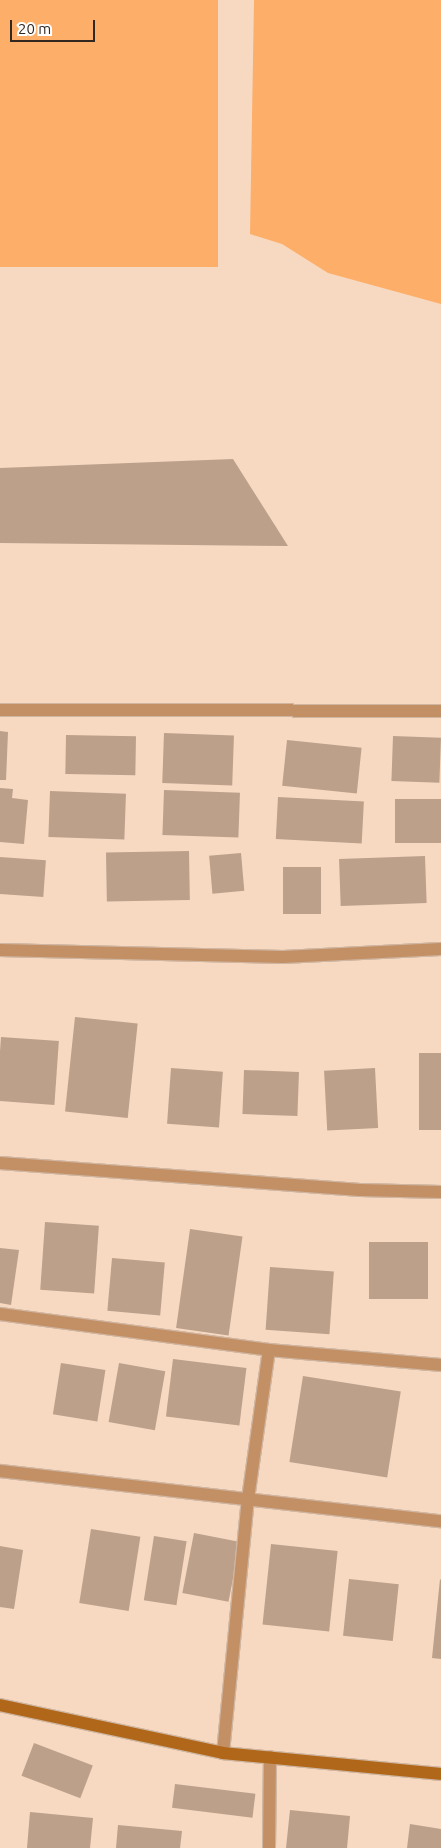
<!DOCTYPE html>
<style>
body{margin:0}
#map{position:relative;width:441px;height:1848px;overflow:hidden;background:#f7d9c2;font-family:Ubuntu,sans-serif}
div>[style]{position:absolute}
.water>*{inset:0;background:#fdae69;transform-origin:0 0}
.building>*{inset:0;background:#bca08a;transform-origin:0 0}
.roads{filter:drop-shadow(1px 0 #d0b6a1) drop-shadow(-1px 0 #d0b6a1) drop-shadow(0 1px #d0b6a1) drop-shadow(0 -1px #d0b6a1)}
.minor>*{height:12px;margin:-6px;padding:0 6px;transform-origin:6px;border-radius:6px;background:#c39066}
.secondary>*{height:12px;margin:-6px;padding:0 6px;transform-origin:6px;border-radius:6px;background:#b06719}
span{translate:-50% -50%;white-space:nowrap;text-align:center;line-height:1.15;-webkit-text-stroke:4px #fff;paint-order:stroke}
.scale{position:absolute;left:10px;top:20px;width:85px;height:22px;box-sizing:border-box;border:2px solid #33281f;border-top:0;padding-left:6px;font-size:15px;line-height:18px;white-space:nowrap;color:#33281f;-webkit-text-stroke:4px #fff;paint-order:stroke}
</style>
<div id="map">
<div class="water">
<div style="left:0;top:0;width:218px;height:267px"></div>
<div style="clip-path:polygon(254px 0,441px 0,441px 304px,328px 273px,282px 244px,250px 234px)"></div>
</div>
<div class="building">
<div style="clip-path:polygon(233px 459px,288px 546px,0 543px,0 468px)"></div>
<div style="clip-path:polygon(0 731px,8px 732px,6px 780px,0 780px)"></div>
<div style="left:164px;top:733px;width:70px;height:50px;rotate:2deg"></div>
<div style="left:66px;top:735px;width:70px;height:39px;rotate:1deg"></div>
<div style="left:393px;top:736px;width:48px;height:45px;rotate:2deg"></div>
<div style="left:287px;top:740px;width:75px;height:46px;rotate:6deg"></div>
<div style="clip-path:polygon(0 788px,13px 789px,12px 798px,28px 800px,24px 844px,0 842px)"></div>
<div style="left:164px;top:790px;width:76px;height:45px;rotate:2deg"></div>
<div style="left:50px;top:791px;width:76px;height:46px;rotate:2deg"></div>
<div style="left:278px;top:797px;width:86px;height:42px;rotate:3deg"></div>
<div style="left:395px;top:799px;width:46px;height:44px"></div>
<div style="left:189px;top:851px;width:49px;height:83px;rotate:89deg"></div>
<div style="left:241px;top:853px;width:38px;height:32px;rotate:85deg"></div>
<div style="left:425px;top:856px;width:47px;height:86px;rotate:88deg"></div>
<div style="left:0;top:857px;width:46px;height:37px;rotate:4deg"></div>
<div style="left:283px;top:867px;width:38px;height:47px"></div>
<div style="left:75px;top:1017px;width:63px;height:95px;rotate:6deg"></div>
<div style="left:1px;top:1037px;width:58px;height:64px;rotate:4deg"></div>
<div style="left:419px;top:1053px;width:22px;height:77px"></div>
<div style="left:171px;top:1068px;width:52px;height:56px;rotate:4deg"></div>
<div style="left:375px;top:1068px;width:60px;height:51px;rotate:87deg"></div>
<div style="left:244px;top:1070px;width:55px;height:44px;rotate:2deg"></div>
<div style="left:45px;top:1222px;width:54px;height:68px;rotate:4deg"></div>
<div style="left:190px;top:1229px;width:53px;height:100px;rotate:8deg"></div>
<div style="left:369px;top:1242px;width:59px;height:57px"></div>
<div style="clip-path:polygon(0 1248px,19px 1250px,11px 1305px,0 1303px)"></div>
<div style="left:112px;top:1258px;width:53px;height:53px;rotate:5deg"></div>
<div style="left:270px;top:1267px;width:64px;height:63px;rotate:4deg"></div>
<div style="left:173px;top:1359px;width:74px;height:58px;rotate:7deg"></div>
<div style="left:61px;top:1363px;width:45px;height:52px;rotate:9deg"></div>
<div style="left:119px;top:1363px;width:47px;height:60px;rotate:10deg"></div>
<div style="left:303px;top:1376px;width:99px;height:87px;rotate:9deg"></div>
<div style="left:91px;top:1529px;width:50px;height:75px;rotate:9deg"></div>
<div style="left:194px;top:1533px;width:47px;height:61px;rotate:11deg"></div>
<div style="left:154px;top:1536px;width:33px;height:65px;rotate:9deg"></div>
<div style="left:271px;top:1544px;width:67px;height:81px;rotate:6deg"></div>
<div style="clip-path:polygon(0 1546px,23px 1550px,14px 1609px,0 1607px)"></div>
<div style="left:349px;top:1579px;width:50px;height:57px;rotate:6deg"></div>
<div style="clip-path:polygon(440px 1579px,441px 1580px,441px 1659px,432px 1658px)"></div>
<div style="left:34px;top:1743px;width:63px;height:35px;rotate:21deg"></div>
<div style="left:175px;top:1784px;width:81px;height:24px;rotate:7deg"></div>
<div style="clip-path:polygon(290px 1810px,350px 1816px,347px 1848px,286px 1848px)"></div>
<div style="clip-path:polygon(30px 1812px,93px 1818px,90px 1848px,27px 1848px)"></div>
<div style="clip-path:polygon(410px 1824px,441px 1829px,441px 1848px,407px 1848px)"></div>
<div style="clip-path:polygon(118px 1825px,182px 1831px,180px 1848px,116px 1848px)"></div>
</div>
<div class="roads">
<div class="minor">
<div style="left:0;top:710px;width:441px;rotate:0.1deg"></div>
<div style="left:0;top:950px;width:283px;rotate:1.4deg"></div>
<div style="left:283px;top:957px;width:158px;rotate:-2.9deg"></div>
<div style="left:0;top:1163px;width:361px;rotate:4.3deg"></div>
<div style="left:360px;top:1190px;width:81px;rotate:1.4deg"></div>
<div style="left:0;top:1314px;width:271px;rotate:7.6deg"></div>
<div style="left:269px;top:1350px;width:173px;rotate:5deg"></div>
<div style="left:0;top:1471px;width:444px;rotate:6.5deg"></div>
<div style="left:223px;top:1753px;width:255px;rotate:-84.4deg"></div>
<div style="left:248px;top:1499px;width:150px;rotate:-82deg"></div>
<div style="left:269px;top:1848px;width:91px;rotate:-89.4deg"></div>
</div>
<div class="secondary">
<div style="left:0;top:1705px;width:228px;rotate:12.1deg"></div>
<div style="left:223px;top:1753px;width:219px;rotate:5.5deg"></div>
</div>
</div>
<div class="scale">20 m</div>
</div>
